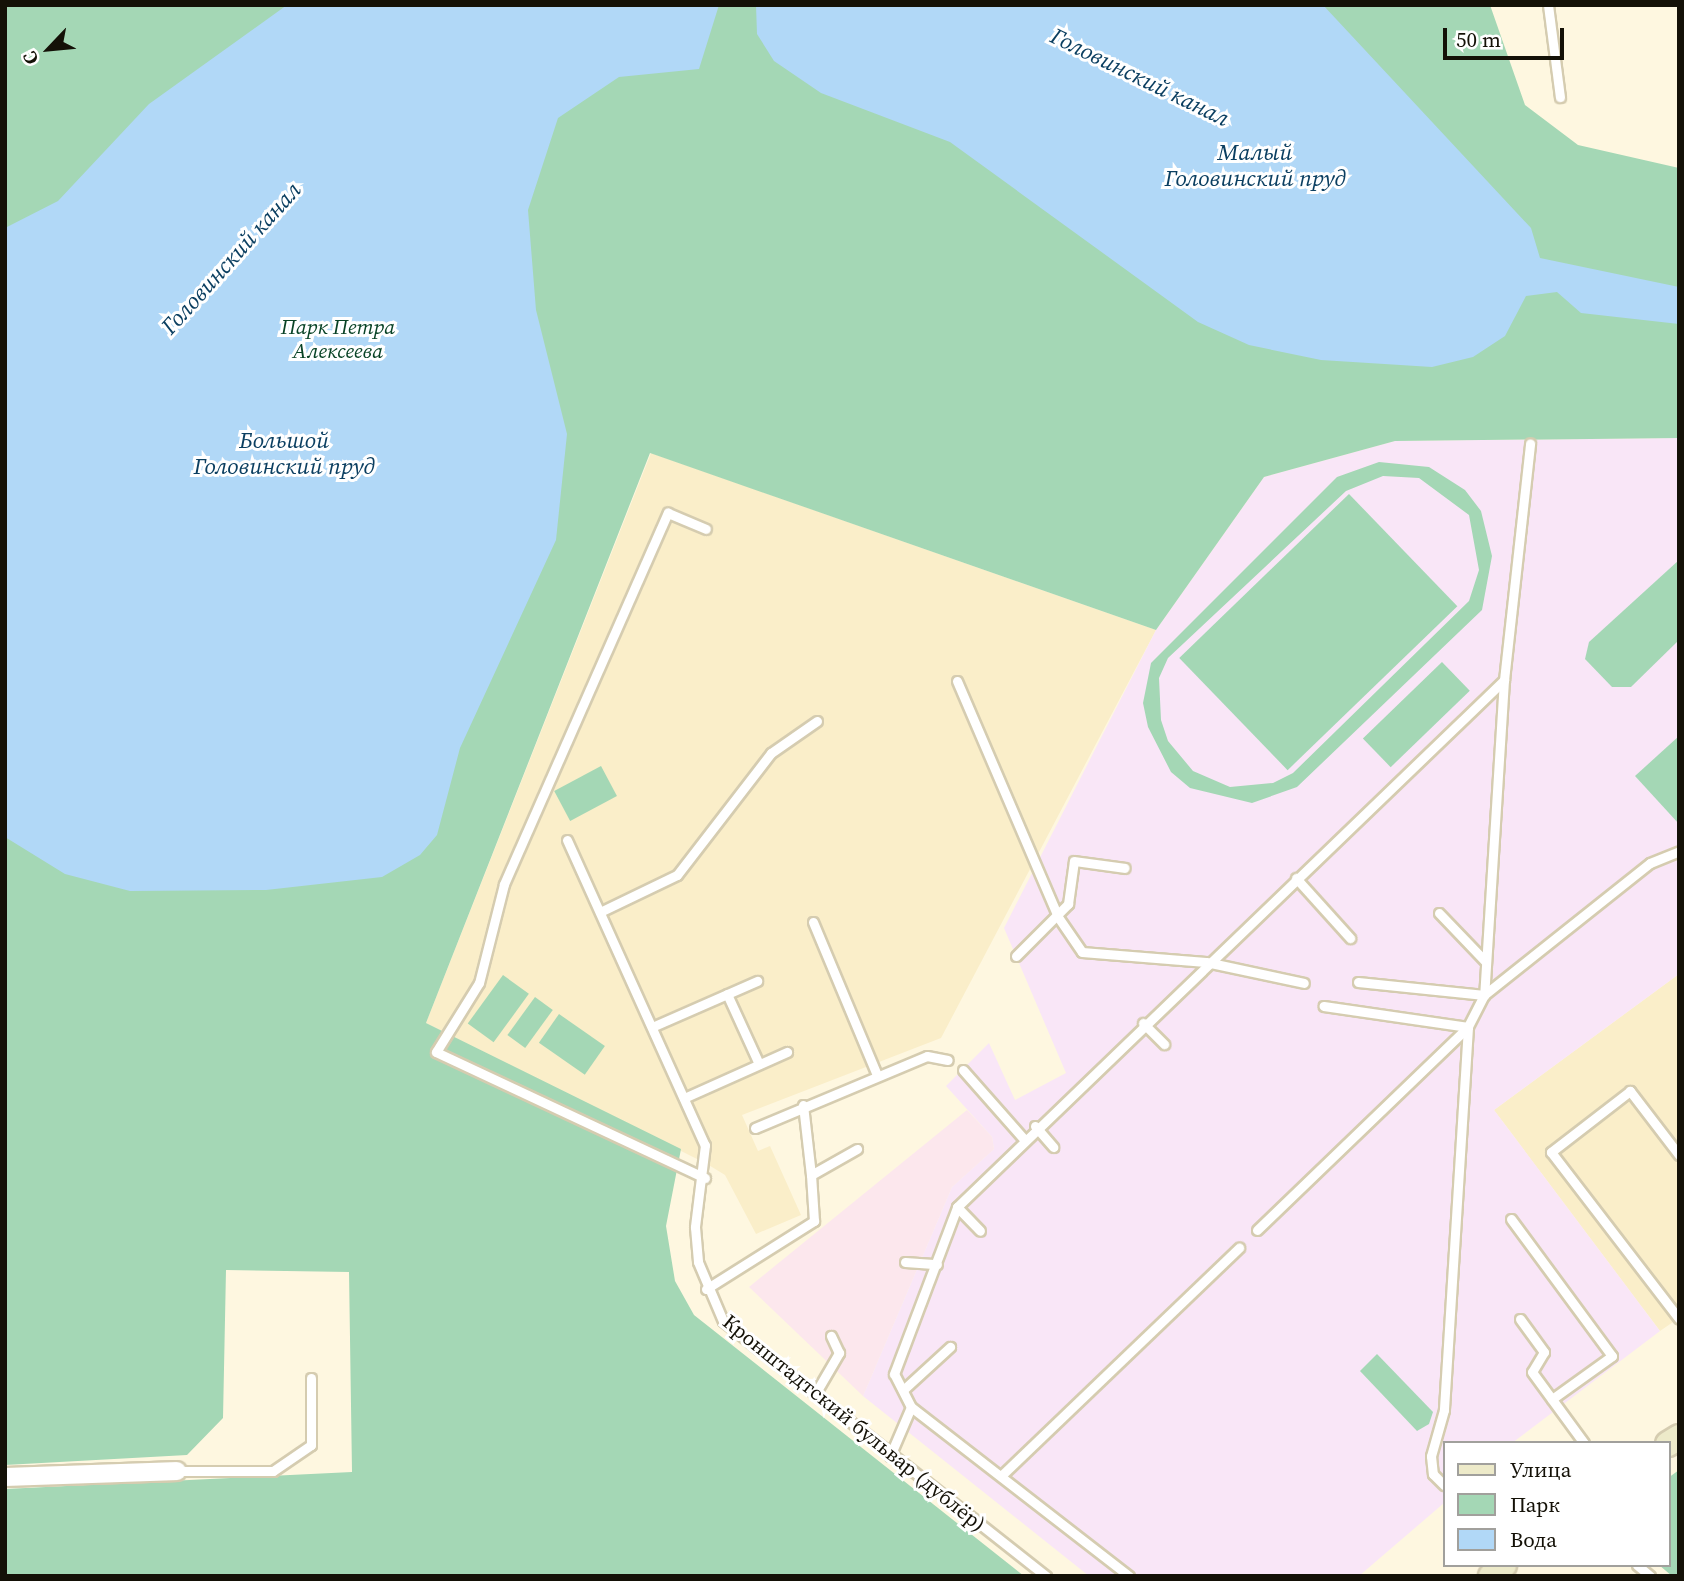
<!DOCTYPE html>
<meta charset="utf-8">
<style>
body{margin:0}
#map{position:relative;width:1684px;height:1581px;overflow:hidden;background:#fef7e0;font-family:"Source Serif 4",serif}
div>[style]{position:absolute}
.built>*{inset:0;background:#faeec9}
.industrial>*{inset:0;background:#fce7ed}
.education>*{inset:0;background:#f9e6f7}
.green>*{inset:0;background:#a4d7b5;transform-origin:0 0}
.water>*{inset:0;background:#b1d8f7}
.roads{filter:drop-shadow(2px 0 #d5ccb0) drop-shadow(-2px 0 #d5ccb0) drop-shadow(0 2px #d5ccb0) drop-shadow(0 -2px #d5ccb0)}
.lane>*{height:9px;margin:-4.5px;padding:0 4.5px;transform-origin:4.5px;border-radius:4.5px;background:#fff}
.street>*{height:18px;margin:-9px;padding:0 9px;transform-origin:9px;border-radius:9px;background:#fff}
.secondary>*{height:24px;margin:-12px;padding:0 12px;transform-origin:12px;border-radius:12px;background:#edeac9}
span{translate:-50% -50%;white-space:nowrap;text-align:center;line-height:1.15;-webkit-text-stroke:6px #fff;paint-order:stroke}
.park-label{font-size:21px;color:#084326;font-style:italic}
.street-label{font-size:21px;color:#141107}
.water-label{font-size:23px;color:#0b3f61;font-style:italic}
.frame{position:absolute;inset:0;border:7px solid #141107;pointer-events:none}
.legend{position:absolute;left:1443px;top:1441px;width:228px;height:126px;box-sizing:border-box;background:#fff;border:2px solid #a1a09c;margin:0;padding:9px 12px;list-style:none;font-size:21px;color:#141107}
.legend li{display:flex;align-items:center;gap:14px;height:35px}
.legend b{width:35px;border:2px solid #a1a09c}
.north{position:absolute;left:14px;top:14px;width:70px;height:70px;-webkit-text-stroke:5px #fff;paint-order:stroke;rotate:244deg;font-size:19px;font-weight:700;line-height:28px;text-align:center;color:#141107}
.north::after{content:'';display:block;margin:auto;width:24px;height:32px;background:#141107;clip-path:polygon(50% 0,100% 100%,50% 72%,0 100%)}
.scale{position:absolute;left:1443px;top:28px;width:121px;height:32px;box-sizing:border-box;border:4px solid #141107;border-top:0;padding-left:9px;font-size:21px;line-height:24px;white-space:nowrap;color:#141107;-webkit-text-stroke:5px #fff;paint-order:stroke}
</style>
<div id="map">
<div class="built">
<div style="clip-path:polygon(651px 453px,1156px 630px,941px 1038px,742px 1115px,758px 1151px,770px 1146px,801px 1215px,756px 1234px,725px 1175px,707px 1164px,426px 1023px)"></div>
<div style="clip-path:polygon(1679px 974px,1679px 1318px,1660px 1331px,1494px 1110px)"></div>
</div>
<div class="industrial">
<div style="clip-path:polygon(967px 1110px,992px 1137px,994px 1149px,952px 1187px,863px 1396px,749px 1287px)"></div>
</div>
<div class="education">
<div style="clip-path:polygon(1679px 438px,1679px 974px,1494px 1110px,1660px 1331px,1512px 1443px,1444px 1443px,1444px 1503px,1359px 1576px,1089px 1576px,863px 1396px,952px 1187px,994px 1149px,992px 1137px,946px 1086px,989px 1043px,1015px 1100px,1066px 1073px,1004px 928px,1156px 630px,1264px 477px,1395px 441px)"></div>
</div>
<div class="green">
<div style="clip-path:polygon(5px 5px,1490px 5px,1525px 105px,1578px 145px,1679px 168px,1679px 438px,1395px 441px,1264px 477px,1156px 630px,650px 453px,426px 1023px,681px 1149px,666px 1226px,675px 1281px,694px 1315px,1024px 1576px,5px 1576px,5px 1489px,352px 1472px,349px 1272px,226px 1270px,223px 1418px,187px 1455px,5px 1465px)"></div>
<div style="clip-path:polygon(evenodd,1379px 462px,1429px 467px,1465px 490px,1481px 511px,1492px 556px,1482px 610px,1297px 787px,1252px 803px,1190px 788px,1171px 772px,1148px 727px,1143px 703px,1151px 663px,1337px 477px,1379px 462px,1383px 476px,1419px 478px,1469px 515px,1479px 570px,1469px 601px,1293px 773px,1273px 783px,1230px 787px,1193px 771px,1168px 741px,1161px 720px,1159px 678px,1168px 658px,1346px 491px,1383px 476px)"></div>
<div style="left:1349px;top:494px;width:156px;height:236px;rotate:46deg"></div>
<div style="clip-path:polygon(1679px 560px,1679px 640px,1631px 687px,1612px 687px,1585px 659px,1589px 642px)"></div>
<div style="left:1442px;top:662px;width:40px;height:110px;rotate:46deg"></div>
<div style="clip-path:polygon(1679px 736px,1679px 824px,1635px 776px)"></div>
<div style="left:601px;top:766px;width:34px;height:53px;rotate:62deg"></div>
<div style="left:503px;top:975px;width:32px;height:60px;rotate:36deg"></div>
<div style="left:535px;top:997px;width:22px;height:47px;rotate:36deg"></div>
<div style="left:559px;top:1014px;width:56px;height:35px;rotate:35deg"></div>
<div style="clip-path:polygon(1377px 1354px,1433px 1412px,1429px 1424px,1417px 1431px,1360px 1371px)"></div>
<div style="clip-path:polygon(1679px 1470px,1679px 1576px,1672px 1576px,1659px 1565px,1668px 1565px,1668px 1478px)"></div>
</div>
<div class="water">
<div style="clip-path:polygon(287px 5px,719px 5px,699px 69px,619px 77px,558px 118px,528px 210px,536px 310px,567px 434px,556px 540px,460px 748px,437px 835px,420px 855px,382px 877px,266px 890px,130px 891px,65px 874px,5px 837px,5px 228px,58px 201px,149px 104px)"></div>
<div style="clip-path:polygon(756px 5px,1323px 5px,1531px 228px,1540px 258px,1679px 287px,1679px 324px,1581px 313px,1557px 292px,1526px 296px,1505px 336px,1473px 357px,1432px 367px,1321px 360px,1249px 345px,1198px 322px,950px 142px,821px 93px,774px 61px,757px 34px)"></div>
</div>
<div class="roads">
<div class="lane">
<div style="left:1548px;top:5px;width:93px;rotate:82.6deg"></div>
<div style="left:1504px;top:680px;width:238px;rotate:-83.7deg"></div>
<div style="left:957px;top:681px;width:257px;rotate:66.8deg"></div>
<div style="left:1058px;top:917px;width:42px;rotate:55.6deg"></div>
<div style="left:1082px;top:952px;width:124px;rotate:4.6deg"></div>
<div style="left:1206px;top:962px;width:100px;rotate:12.1deg"></div>
<div style="left:567px;top:840px;width:335px;rotate:65.7deg"></div>
<div style="left:705px;top:1145px;width:83px;rotate:97deg"></div>
<div style="left:695px;top:1227px;width:35px;rotate:85deg"></div>
<div style="left:698px;top:1262px;width:64px;rotate:67deg"></div>
<div style="left:723px;top:1321px;width:412px;rotate:38.3deg"></div>
<div style="left:1296px;top:878px;width:81px;rotate:48deg"></div>
<div style="left:600px;top:912px;width:85px;rotate:-25.7deg"></div>
<div style="left:677px;top:875px;width:154px;rotate:-52.4deg"></div>
<div style="left:771px;top:753px;width:56px;rotate:-34.8deg"></div>
<div style="left:1439px;top:913px;width:68px;rotate:46.2deg"></div>
<div style="left:813px;top:922px;width:166px;rotate:67.3deg"></div>
<div style="left:1016px;top:956px;width:74px;rotate:-45deg"></div>
<div style="left:1068px;top:904px;width:43px;rotate:-82.1deg"></div>
<div style="left:1074px;top:861px;width:51px;rotate:7.8deg"></div>
<div style="left:1358px;top:982px;width:127px;rotate:5.9deg"></div>
<div style="left:1484px;top:995px;width:212px;rotate:-38.5deg"></div>
<div style="left:1650px;top:863px;width:31px;rotate:-22deg"></div>
<div style="left:727px;top:994px;width:77px;rotate:65.4deg"></div>
<div style="left:1143px;top:1023px;width:30px;rotate:45deg"></div>
<div style="left:652px;top:1027px;width:115px;rotate:-23.7deg"></div>
<div style="left:963px;top:1070px;width:91px;rotate:48.6deg"></div>
<div style="left:684px;top:1098px;width:113px;rotate:-24.1deg"></div>
<div style="left:803px;top:1105px;width:70px;rotate:83.5deg"></div>
<div style="left:1035px;top:1126px;width:28px;rotate:49deg"></div>
<div style="left:755px;top:1128px;width:186px;rotate:-22.7deg"></div>
<div style="left:927px;top:1056px;width:21px;rotate:11deg"></div>
<div style="left:1679px;top:1155px;width:81px;rotate:-127.4deg"></div>
<div style="left:1630px;top:1091px;width:100px;rotate:142.3deg"></div>
<div style="left:1551px;top:1152px;width:210px;rotate:52.5deg"></div>
<div style="left:705px;top:1178px;width:297px;rotate:-154.9deg"></div>
<div style="left:436px;top:1052px;width:81px;rotate:-58.1deg"></div>
<div style="left:479px;top:983px;width:102px;rotate:-75.8deg"></div>
<div style="left:504px;top:884px;width:406px;rotate:-66.2deg"></div>
<div style="left:668px;top:513px;width:41px;rotate:22.8deg"></div>
<div style="left:957px;top:1207px;width:33px;rotate:46deg"></div>
<div style="left:1511px;top:1219px;width:170px;rotate:53.6deg"></div>
<div style="left:1612px;top:1356px;width:74px;rotate:144.4deg"></div>
<div style="left:1257px;top:1230px;width:293px;rotate:-43.9deg"></div>
<div style="left:1468px;top:1027px;width:146px;rotate:-171.7deg"></div>
<div style="left:905px;top:1262px;width:32px;rotate:4deg"></div>
<div style="left:706px;top:1289px;width:128px;rotate:-32.2deg"></div>
<div style="left:814px;top:1221px;width:46px;rotate:-93.7deg"></div>
<div style="left:811px;top:1175px;width:53px;rotate:-29.5deg"></div>
<div style="left:1520px;top:1319px;width:41px;rotate:54deg"></div>
<div style="left:1544px;top:1352px;width:23px;rotate:121deg"></div>
<div style="left:1532px;top:1372px;width:88px;rotate:53.8deg"></div>
<div style="left:903px;top:1390px;width:64px;rotate:-42.5deg"></div>
<div style="left:815px;top:1394px;width:48px;rotate:-59.7deg"></div>
<div style="left:839px;top:1353px;width:19px;rotate:-115deg"></div>
<div style="left:890px;top:1456px;width:53px;rotate:-66.8deg"></div>
<div style="left:177px;top:1471px;width:96px"></div>
<div style="left:273px;top:1471px;width:46px;rotate:-34.4deg"></div>
<div style="left:311px;top:1445px;width:67px;rotate:-90deg"></div>
<div style="left:1001px;top:1476px;width:330px;rotate:-43.8deg"></div>
<div style="left:1637px;top:1565px;width:17px;rotate:40deg"></div>
<div style="left:1129px;top:1576px;width:276px;rotate:-142.2deg"></div>
<div style="left:911px;top:1407px;width:37px;rotate:-117deg"></div>
<div style="left:894px;top:1374px;width:178px;rotate:-69.3deg"></div>
<div style="left:957px;top:1207px;width:760px;rotate:-43.93deg"></div>
<div style="left:1504px;top:680px;width:316px;rotate:93.6deg"></div>
<div style="left:1484px;top:995px;width:36px;rotate:117deg"></div>
<div style="left:1468px;top:1027px;width:384px;rotate:93.6deg"></div>
<div style="left:1444px;top:1410px;width:48px;rotate:105.8deg"></div>
<div style="left:1431px;top:1456px;width:18px;rotate:84deg"></div>
<div style="left:1433px;top:1474px;width:16px;rotate:45deg"></div>
</div>
<div class="street">
<div style="left:5px;top:1477px;width:172px;rotate:-2deg"></div>
</div>
<div class="secondary">
<div style="left:1668px;top:1444px;width:13px;rotate:-32deg"></div>
<div style="left:1491px;top:1576px;width:17px;rotate:-40deg"></div>
</div>
</div>
<div class="park-label">
<span style="left:338px;top:339px">Парк Петра<br>Алексеева</span>
</div>
<div class="street-label">
<span style="left:854px;top:1423px;rotate:39deg">Кронштадтский бульвар (дублёр)</span>
</div>
<div class="water-label">
<span style="left:1140px;top:77px;rotate:26deg">Головинский канал</span>
<span style="left:1255px;top:165px">Малый<br>Головинский пруд</span>
<span style="left:231px;top:258px;rotate:-48deg">Головинский канал</span>
<span style="left:284px;top:453px">Большой<br>Головинский пруд</span>
</div>
<div class="frame"></div>
<ul class="legend">
<li><b style="height:9px;background:#edeac9"></b>Улица</li>
<li><b style="height:19px;background:#a4d7b5"></b>Парк</li>
<li><b style="height:19px;background:#b1d8f7"></b>Вода</li>
</ul>
<div class="north">С</div>
<div class="scale">50 m</div>
</div>
